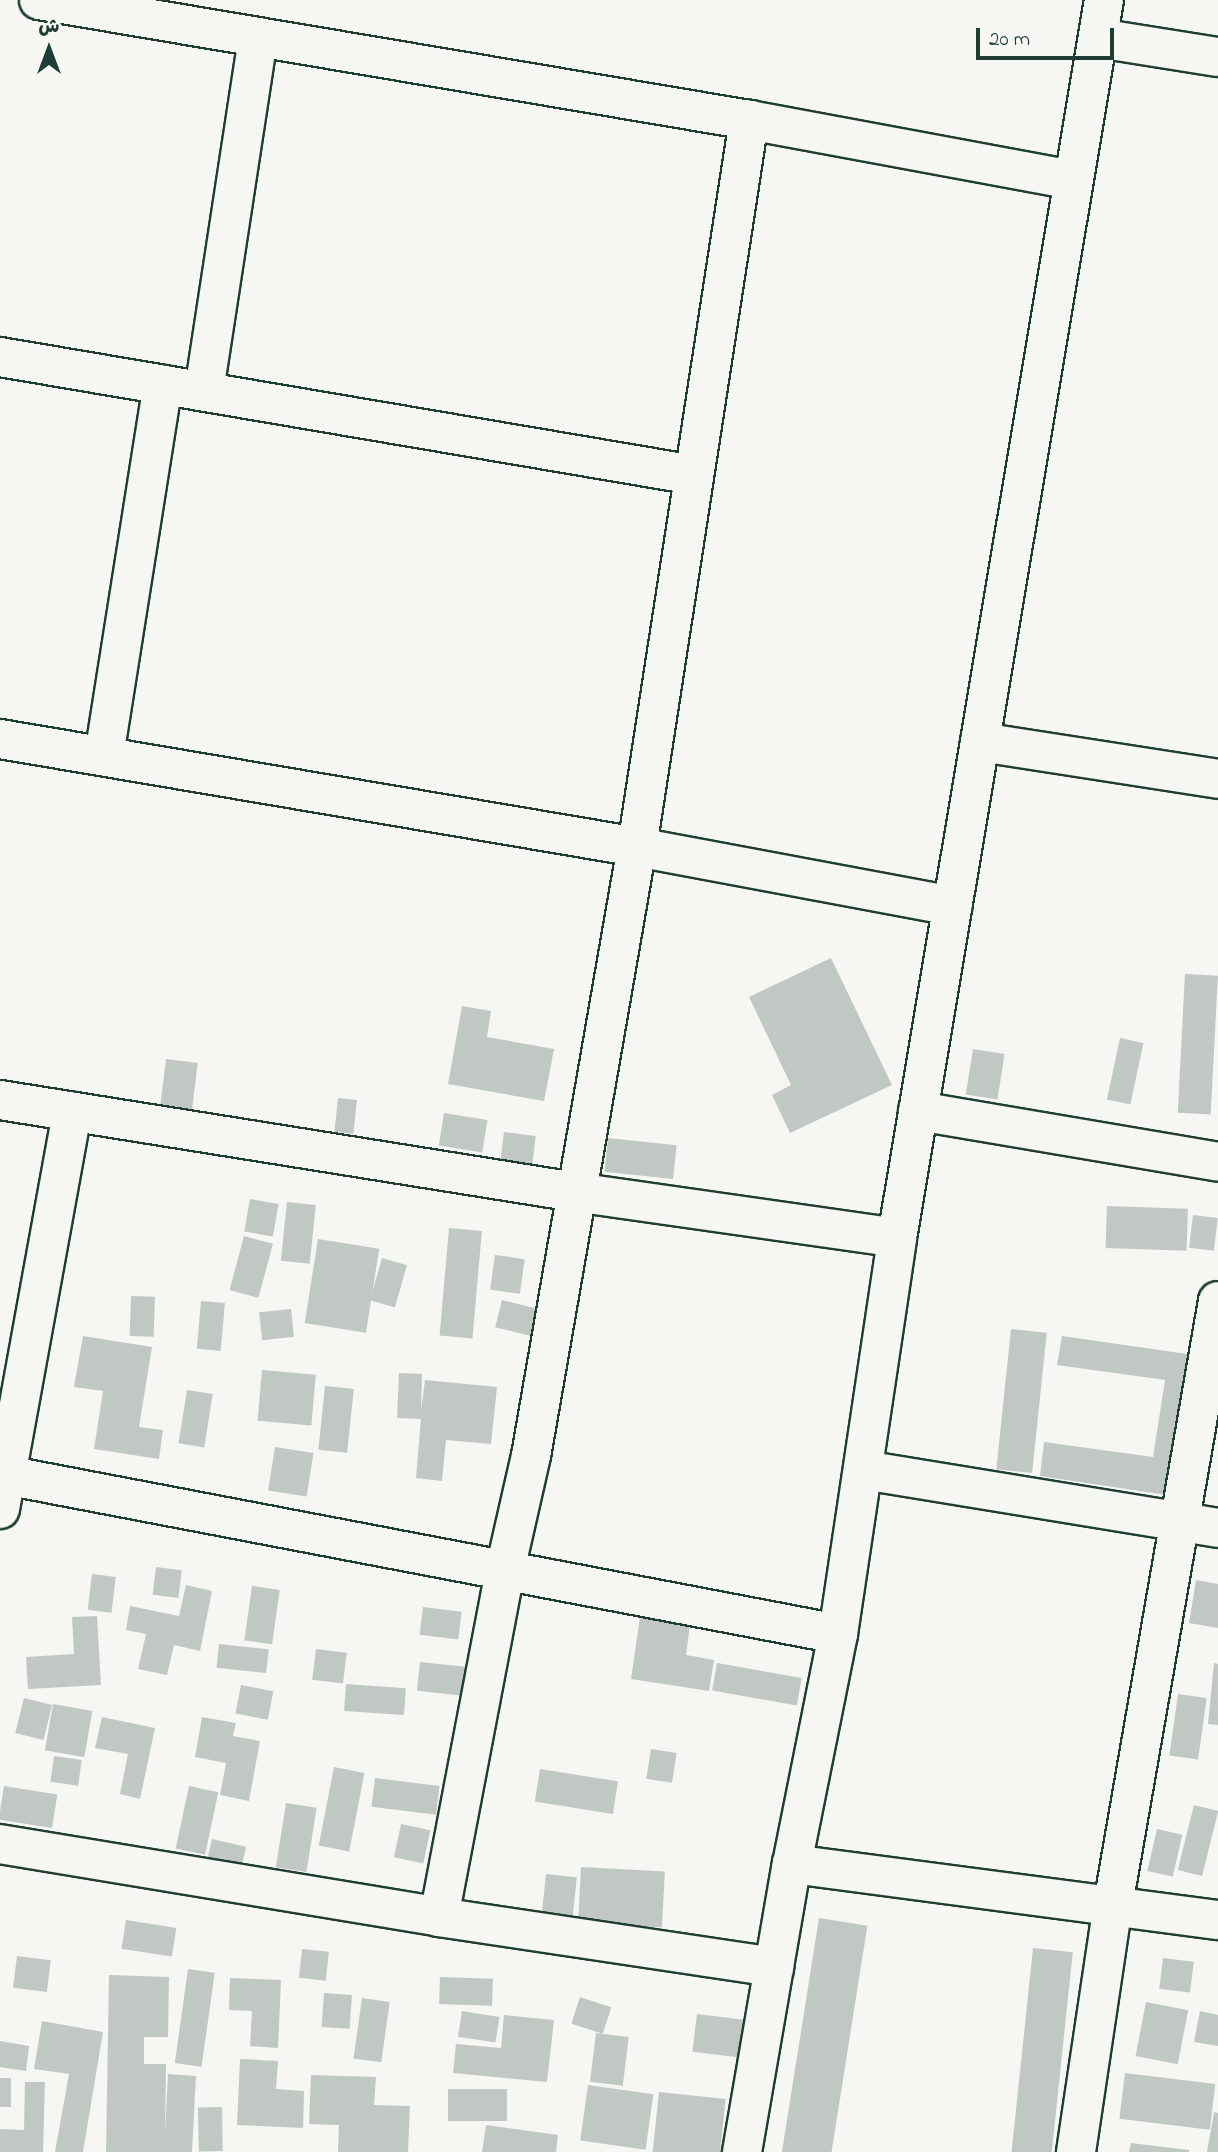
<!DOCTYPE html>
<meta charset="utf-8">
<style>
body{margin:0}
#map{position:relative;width:1218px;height:2152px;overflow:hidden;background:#f6f6f2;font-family:"Indie Flower","Playpen Sans Arabic",sans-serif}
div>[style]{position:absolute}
.building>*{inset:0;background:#c1c8c3;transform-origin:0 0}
.roads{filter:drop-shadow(2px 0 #1f3d34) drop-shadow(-2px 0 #1f3d34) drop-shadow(0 2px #1f3d34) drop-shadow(0 -2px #1f3d34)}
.street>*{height:38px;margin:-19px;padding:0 19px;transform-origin:19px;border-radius:19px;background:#f6f6f2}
span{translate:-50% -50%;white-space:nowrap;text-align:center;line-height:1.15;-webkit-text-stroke:5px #f6f6f2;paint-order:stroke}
.north{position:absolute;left:14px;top:14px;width:70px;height:70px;-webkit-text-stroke:5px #f6f6f2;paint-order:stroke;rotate:0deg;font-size:19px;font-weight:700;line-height:28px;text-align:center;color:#1f3d34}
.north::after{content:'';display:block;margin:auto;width:24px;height:32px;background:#1f3d34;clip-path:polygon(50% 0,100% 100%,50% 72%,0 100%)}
.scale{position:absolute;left:976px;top:28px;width:138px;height:32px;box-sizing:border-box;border:4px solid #1f3d34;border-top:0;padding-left:9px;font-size:21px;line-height:24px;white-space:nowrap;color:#1f3d34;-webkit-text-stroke:5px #f6f6f2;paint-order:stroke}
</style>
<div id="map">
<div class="building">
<div style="clip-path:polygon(831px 958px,892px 1085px,790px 1133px,772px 1095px,791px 1085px,749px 997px)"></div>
<div style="left:1185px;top:974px;width:33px;height:139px;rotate:3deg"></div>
<div style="clip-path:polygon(462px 1006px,491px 1011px,487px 1037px,554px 1049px,544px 1101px,448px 1084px)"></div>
<div style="left:1120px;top:1038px;width:24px;height:63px;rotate:12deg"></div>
<div style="left:973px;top:1049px;width:32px;height:46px;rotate:9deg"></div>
<div style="left:166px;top:1059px;width:32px;height:63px;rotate:7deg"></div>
<div style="left:338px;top:1098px;width:19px;height:34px;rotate:6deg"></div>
<div style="left:444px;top:1113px;width:44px;height:33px;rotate:9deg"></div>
<div style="left:504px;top:1132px;width:32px;height:34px;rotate:7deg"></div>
<div style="left:608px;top:1138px;width:69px;height:34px;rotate:6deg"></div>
<div style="left:250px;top:1199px;width:29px;height:33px;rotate:10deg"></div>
<div style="left:287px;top:1202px;width:29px;height:59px;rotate:6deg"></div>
<div style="left:1107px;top:1206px;width:81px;height:42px;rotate:2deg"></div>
<div style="left:1193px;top:1215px;width:25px;height:33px;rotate:7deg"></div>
<div style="left:449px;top:1228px;width:33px;height:108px;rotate:5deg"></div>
<div style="left:244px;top:1236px;width:30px;height:56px;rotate:15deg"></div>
<div style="left:318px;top:1239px;width:62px;height:85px;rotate:9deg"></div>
<div style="left:495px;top:1255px;width:30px;height:35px;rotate:8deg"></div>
<div style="left:382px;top:1258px;width:26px;height:44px;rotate:16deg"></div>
<div style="left:131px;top:1296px;width:24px;height:40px;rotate:2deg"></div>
<div style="left:502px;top:1300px;width:40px;height:28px;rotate:14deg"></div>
<div style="left:201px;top:1301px;width:24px;height:48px;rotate:5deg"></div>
<div style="left:291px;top:1309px;width:28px;height:32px;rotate:84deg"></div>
<div style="left:1011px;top:1329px;width:36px;height:141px;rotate:6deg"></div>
<div style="clip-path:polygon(83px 1336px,152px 1347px,139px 1427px,163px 1430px,159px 1459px,94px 1449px,103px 1391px,74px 1387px)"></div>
<div style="clip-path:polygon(1062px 1336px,1194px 1355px,1173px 1496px,1040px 1476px,1044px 1442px,1153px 1457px,1165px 1380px,1057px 1365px)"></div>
<div style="left:262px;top:1370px;width:54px;height:51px;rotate:5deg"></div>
<div style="clip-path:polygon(399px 1373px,422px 1374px,421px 1411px,425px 1380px,497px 1387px,491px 1444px,446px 1440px,442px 1481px,416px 1478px,421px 1419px,397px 1418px)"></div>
<div style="left:325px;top:1386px;width:29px;height:64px;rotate:6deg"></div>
<div style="left:187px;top:1390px;width:26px;height:54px;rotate:9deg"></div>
<div style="left:275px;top:1447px;width:39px;height:44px;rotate:9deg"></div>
<div style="left:156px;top:1567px;width:26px;height:28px;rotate:7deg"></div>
<div style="left:92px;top:1574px;width:24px;height:36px;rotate:7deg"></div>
<div style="clip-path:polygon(1196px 1580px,1218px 1584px,1218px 1628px,1189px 1623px)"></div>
<div style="clip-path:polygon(186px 1585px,212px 1591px,200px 1651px,174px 1645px,167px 1675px,138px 1669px,146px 1634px,126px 1630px,130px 1606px,179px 1616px)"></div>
<div style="left:252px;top:1586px;width:28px;height:55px;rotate:8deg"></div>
<div style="left:423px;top:1607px;width:39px;height:28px;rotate:7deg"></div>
<div style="clip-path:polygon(97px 1616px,101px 1685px,28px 1689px,26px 1657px,74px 1654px,72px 1617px)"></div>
<div style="clip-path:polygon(640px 1617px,690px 1625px,686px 1655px,714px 1660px,709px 1691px,631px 1679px)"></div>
<div style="left:219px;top:1644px;width:50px;height:24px;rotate:6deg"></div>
<div style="left:316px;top:1649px;width:31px;height:31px;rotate:7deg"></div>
<div style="left:420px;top:1662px;width:53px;height:29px;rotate:6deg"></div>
<div style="left:717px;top:1663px;width:86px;height:28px;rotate:10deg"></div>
<div style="clip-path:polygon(1214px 1663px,1218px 1664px,1218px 1725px,1208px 1724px)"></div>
<div style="left:346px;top:1684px;width:60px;height:27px;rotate:4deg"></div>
<div style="left:241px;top:1685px;width:33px;height:29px;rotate:11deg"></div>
<div style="left:1178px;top:1694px;width:29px;height:62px;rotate:8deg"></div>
<div style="left:24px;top:1698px;width:29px;height:36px;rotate:14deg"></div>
<div style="left:53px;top:1704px;width:40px;height:47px;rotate:10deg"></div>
<div style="clip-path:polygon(102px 1717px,155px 1728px,140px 1799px,120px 1794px,128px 1754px,95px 1748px)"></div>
<div style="clip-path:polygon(202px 1717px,236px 1723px,233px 1736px,260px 1741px,249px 1801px,220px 1795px,226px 1763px,195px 1757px)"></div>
<div style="left:651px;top:1749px;width:26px;height:30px;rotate:9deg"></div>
<div style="left:54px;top:1756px;width:28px;height:26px;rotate:8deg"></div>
<div style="left:334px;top:1767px;width:31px;height:80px;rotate:11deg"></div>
<div style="left:540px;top:1769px;width:79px;height:33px;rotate:9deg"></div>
<div style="left:375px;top:1778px;width:65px;height:29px;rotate:7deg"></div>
<div style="left:4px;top:1786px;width:54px;height:34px;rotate:9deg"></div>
<div style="left:189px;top:1786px;width:30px;height:64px;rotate:12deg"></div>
<div style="left:286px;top:1803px;width:31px;height:65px;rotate:9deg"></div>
<div style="left:1194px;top:1805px;width:25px;height:67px;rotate:14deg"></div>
<div style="left:401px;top:1824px;width:30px;height:34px;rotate:12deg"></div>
<div style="left:1157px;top:1829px;width:26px;height:43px;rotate:13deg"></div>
<div style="left:212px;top:1839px;width:35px;height:26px;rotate:13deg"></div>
<div style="left:581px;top:1867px;width:84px;height:56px;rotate:3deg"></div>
<div style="left:546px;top:1874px;width:31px;height:40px;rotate:6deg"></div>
<div style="left:819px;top:1918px;width:49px;height:237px;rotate:9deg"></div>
<div style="left:126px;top:1920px;width:51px;height:29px;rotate:9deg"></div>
<div style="left:1033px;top:1948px;width:40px;height:206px;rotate:6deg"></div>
<div style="left:302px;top:1949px;width:27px;height:29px;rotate:6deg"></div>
<div style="left:17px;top:1956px;width:34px;height:32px;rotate:7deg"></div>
<div style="left:1163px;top:1958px;width:31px;height:31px;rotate:7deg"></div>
<div style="left:188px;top:1969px;width:27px;height:95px;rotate:8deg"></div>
<div style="clip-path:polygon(109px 1975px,169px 1977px,168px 2037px,144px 2037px,144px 2064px,166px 2064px,165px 2134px,168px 2074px,196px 2076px,192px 2152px,106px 2152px)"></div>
<div style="left:440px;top:1977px;width:53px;height:27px;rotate:2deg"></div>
<div style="clip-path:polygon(230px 1978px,281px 1980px,278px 2048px,250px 2046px,252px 2011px,229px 2010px)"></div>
<div style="left:324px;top:1993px;width:28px;height:34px;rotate:4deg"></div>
<div style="left:580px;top:1997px;width:33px;height:28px;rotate:18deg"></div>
<div style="left:362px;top:1998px;width:28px;height:61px;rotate:8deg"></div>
<div style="left:1146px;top:2002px;width:43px;height:55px;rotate:11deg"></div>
<div style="left:462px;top:2011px;width:38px;height:26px;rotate:9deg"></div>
<div style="clip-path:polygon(1200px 2011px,1218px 2015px,1218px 2046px,1194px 2042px)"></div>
<div style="left:697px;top:2014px;width:52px;height:38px;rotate:7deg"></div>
<div style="clip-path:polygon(504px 2015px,554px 2020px,547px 2082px,453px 2073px,456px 2044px,501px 2048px)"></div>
<div style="clip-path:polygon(42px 2021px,103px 2032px,83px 2152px,55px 2152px,69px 2074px,34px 2069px)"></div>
<div style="left:596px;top:2033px;width:33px;height:49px;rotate:7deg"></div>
<div style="clip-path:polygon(0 2041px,29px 2046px,26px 2071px,0 2067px)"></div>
<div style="clip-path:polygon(240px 2059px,278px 2061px,276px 2089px,304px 2091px,303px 2128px,237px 2125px)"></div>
<div style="left:1125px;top:2073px;width:91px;height:46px;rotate:7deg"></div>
<div style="clip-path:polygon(311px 2075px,376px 2077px,374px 2105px,410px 2106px,408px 2152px,338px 2152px,339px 2125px,309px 2124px)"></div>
<div style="left:0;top:2078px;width:11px;height:29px"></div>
<div style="clip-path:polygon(25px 2082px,45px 2082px,43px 2152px,0 2152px,0 2129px,24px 2130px)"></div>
<div style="left:588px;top:2085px;width:66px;height:56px;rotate:8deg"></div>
<div style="left:448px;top:2089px;width:59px;height:32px"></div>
<div style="left:659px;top:2092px;width:67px;height:60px;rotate:6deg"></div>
<div style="left:222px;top:2107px;width:44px;height:24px;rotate:89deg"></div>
<div style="clip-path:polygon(1214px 2112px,1218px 2113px,1218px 2152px,1207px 2152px)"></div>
<div style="clip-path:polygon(486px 2125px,558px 2135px,556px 2152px,482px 2152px)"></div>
<div style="clip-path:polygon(1131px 2143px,1189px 2150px,1189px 2152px,1129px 2152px)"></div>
</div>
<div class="roads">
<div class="street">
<div style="left:39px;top:0;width:720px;rotate:9.59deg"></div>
<div style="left:749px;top:120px;width:330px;rotate:10.5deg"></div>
<div style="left:1098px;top:38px;width:121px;rotate:9deg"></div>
<div style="left:0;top:357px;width:704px;rotate:9.65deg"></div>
<div style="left:204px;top:391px;width:358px;rotate:-81.3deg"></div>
<div style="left:0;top:739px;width:646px;rotate:9.62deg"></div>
<div style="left:637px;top:847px;width:321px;rotate:10.6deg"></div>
<div style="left:980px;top:742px;width:241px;rotate:8.8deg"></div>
<div style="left:104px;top:756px;width:376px;rotate:-81deg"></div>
<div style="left:0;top:1100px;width:582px;rotate:9.09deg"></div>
<div style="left:575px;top:1192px;width:325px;rotate:8.1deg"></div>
<div style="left:918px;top:1111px;width:304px;rotate:9.6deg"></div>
<div style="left:864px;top:1470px;width:359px;rotate:9.3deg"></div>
<div style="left:0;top:1474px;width:853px;rotate:10.81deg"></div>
<div style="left:0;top:1509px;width:404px;rotate:-79.7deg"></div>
<div style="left:0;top:1844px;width:445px;rotate:9.4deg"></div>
<div style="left:439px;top:1917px;width:339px;rotate:8.5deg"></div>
<div style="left:792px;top:1864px;width:430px;rotate:7.5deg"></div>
<div style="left:439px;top:1917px;width:353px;rotate:-79.2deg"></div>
<div style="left:505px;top:1570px;width:117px;rotate:-77.2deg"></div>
<div style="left:531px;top:1456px;width:618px;rotate:-80.13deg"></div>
<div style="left:637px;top:847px;width:736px;rotate:-81.24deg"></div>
<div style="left:742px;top:2152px;width:292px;rotate:-80.2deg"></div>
<div style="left:792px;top:1864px;width:235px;rotate:-78.7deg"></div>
<div style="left:838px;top:1634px;width:400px;rotate:-81.5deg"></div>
<div style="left:897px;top:1238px;width:1255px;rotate:-80.51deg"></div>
<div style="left:1076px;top:2152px;width:250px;rotate:-81.5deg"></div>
<div style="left:1113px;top:1905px;width:613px;rotate:-80.14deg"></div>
</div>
</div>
<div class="north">ش</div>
<div class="scale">20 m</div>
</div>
